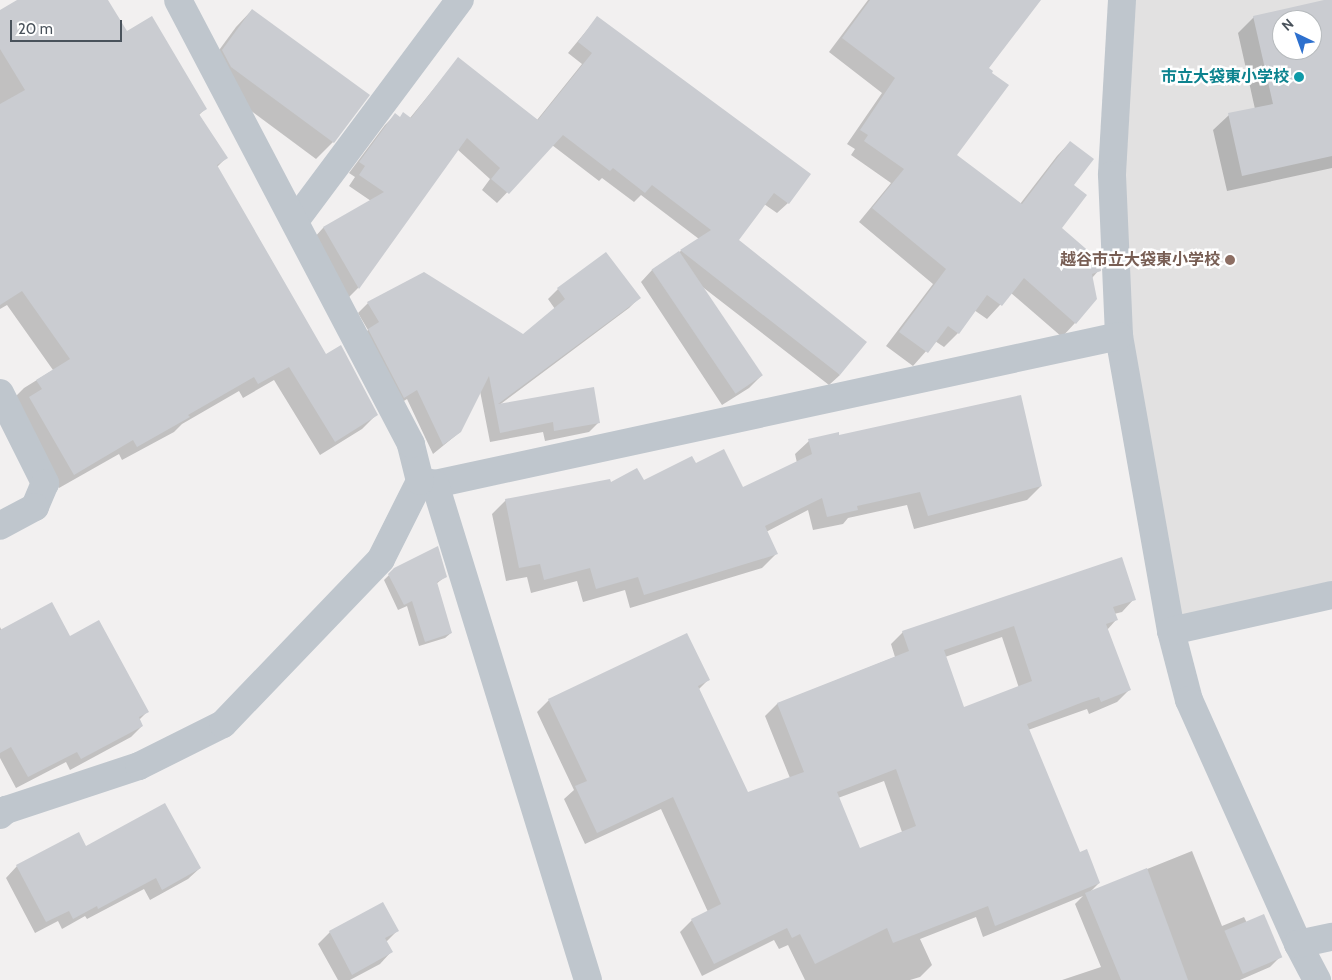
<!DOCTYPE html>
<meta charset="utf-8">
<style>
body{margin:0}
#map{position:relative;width:1332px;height:980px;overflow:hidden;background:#f2f0f0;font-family:Cabin,"Noto Sans JP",sans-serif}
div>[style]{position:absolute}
.education>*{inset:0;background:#e2e1e1}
.shadow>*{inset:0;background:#0003}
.building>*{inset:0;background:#caccd1;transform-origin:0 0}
.minor>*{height:28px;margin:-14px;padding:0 14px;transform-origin:14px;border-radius:14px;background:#bfc6cd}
.dots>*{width:14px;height:14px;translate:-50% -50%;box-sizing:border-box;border:2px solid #fff;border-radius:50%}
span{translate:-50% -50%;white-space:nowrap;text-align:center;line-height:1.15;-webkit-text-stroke:5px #fff;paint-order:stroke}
.culture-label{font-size:16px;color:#0d838f;font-weight:700}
.right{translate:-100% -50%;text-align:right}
.education-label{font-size:16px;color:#785e54;font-weight:700}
.north{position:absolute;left:1272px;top:10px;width:50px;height:50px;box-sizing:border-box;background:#fff;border:1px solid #b6babd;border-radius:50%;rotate:318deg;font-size:14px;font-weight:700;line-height:20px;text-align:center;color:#49525b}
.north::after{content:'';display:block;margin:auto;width:18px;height:22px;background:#2d70ce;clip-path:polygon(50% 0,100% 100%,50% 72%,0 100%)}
.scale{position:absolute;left:10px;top:20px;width:112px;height:22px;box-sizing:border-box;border:2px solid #49525b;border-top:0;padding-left:6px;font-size:15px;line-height:18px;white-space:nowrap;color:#49525b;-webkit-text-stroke:4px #fff;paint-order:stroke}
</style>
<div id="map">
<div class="education">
<div style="clip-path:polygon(evenodd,1133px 0,1332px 0,1332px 581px,1179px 616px,1131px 340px,1125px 181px,1133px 0,1282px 20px,1312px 20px,1312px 50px,1282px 50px,1282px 20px)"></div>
</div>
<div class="shadow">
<div style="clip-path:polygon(20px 0,107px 0,126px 33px,205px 109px,199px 115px,226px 158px,217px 167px,326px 356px,376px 415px,362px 429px,320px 455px,274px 380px,243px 398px,239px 391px,182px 424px,174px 432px,122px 460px,119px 454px,59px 488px,9px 403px,24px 388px,53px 370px,7px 305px,0 309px,0 12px)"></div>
<div style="clip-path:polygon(868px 0,1039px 0,987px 68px,955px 155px,1020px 204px,1057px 156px,1070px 142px,1072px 185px,1060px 228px,1099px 270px,1092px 278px,1075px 323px,1062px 337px,1011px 293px,987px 319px,974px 310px,958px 333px,944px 347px,935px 341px,913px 366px,886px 346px,933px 284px,859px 222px,891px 183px,851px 155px,855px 149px,847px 144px,882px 93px,829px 52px)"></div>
<div style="clip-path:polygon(evenodd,1332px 0,1332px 168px,1227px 191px,1213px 130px,1229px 115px,1255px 109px,1238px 33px,1254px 17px,1332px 0,1282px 20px,1312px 20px,1312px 50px,1282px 50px,1282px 20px)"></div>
<div style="clip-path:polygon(252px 10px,368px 95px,333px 142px,316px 159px,215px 84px,206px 68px,236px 27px)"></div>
<div style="clip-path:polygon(597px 18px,788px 203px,777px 213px,764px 204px,737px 240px,840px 375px,829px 385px,700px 285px,761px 376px,749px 388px,722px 405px,641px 282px,652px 270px,699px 239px,641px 195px,634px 202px,602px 178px,599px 181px,552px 145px,497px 203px,482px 190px,490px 179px,457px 149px,358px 288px,348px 298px,313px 239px,323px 228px,371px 201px,349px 186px,355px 177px,349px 173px,385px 125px,395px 115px,399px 118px,410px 118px,458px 59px,537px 120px,582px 64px,568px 53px)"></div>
<div style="clip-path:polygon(558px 289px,639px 298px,629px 308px,498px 406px,599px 422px,589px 432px,545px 441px,543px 432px,490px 442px,480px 391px,460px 432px,433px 454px,407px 399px,394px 407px,359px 340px,368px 330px,358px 313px,368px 303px,523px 335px,555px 309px,548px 299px)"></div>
<div style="clip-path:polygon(838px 437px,1041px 486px,1027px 500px,914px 529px,907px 505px,848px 518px,843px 524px,813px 530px,808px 510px,766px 532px,776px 554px,762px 568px,630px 608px,625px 590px,583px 602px,577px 581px,531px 593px,527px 577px,506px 581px,492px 514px,506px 500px,643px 482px,695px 464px,742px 489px,797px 463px,795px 454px,809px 441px)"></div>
<div style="clip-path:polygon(395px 569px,446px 576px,436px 584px,451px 633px,445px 638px,419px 646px,407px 606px,398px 610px,384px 580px)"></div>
<div style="clip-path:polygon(evenodd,1134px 599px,1122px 612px,1114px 614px,1116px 620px,1107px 630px,1129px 690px,1117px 702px,1089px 714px,1087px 709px,1028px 730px,1080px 854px,1099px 883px,1090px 892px,1192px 851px,1222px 926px,1244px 917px,1247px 923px,1281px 956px,1270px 967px,1240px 980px,1062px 980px,1101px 967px,1075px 904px,1083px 896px,983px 937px,976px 917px,920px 939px,932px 965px,920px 977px,910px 980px,805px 980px,788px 945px,779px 949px,774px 940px,702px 976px,680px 932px,692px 920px,708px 912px,661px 809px,585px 844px,564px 799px,574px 790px,537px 712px,549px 700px,708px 680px,698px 690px,747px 794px,790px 778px,765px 716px,777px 704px,895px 657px,891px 644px,903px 632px,1134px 599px,1002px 637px,1019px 688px,963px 709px,945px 657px,1002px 637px,1134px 599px,884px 781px,902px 832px,860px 850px,838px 798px,884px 781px)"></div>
<div style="clip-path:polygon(0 627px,2px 631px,70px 638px,147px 712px,139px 720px,142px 726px,131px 737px,70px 770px,66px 762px,16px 788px,0 758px)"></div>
<div style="clip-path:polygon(86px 847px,200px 868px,188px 879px,150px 900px,144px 889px,87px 919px,85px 916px,62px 929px,58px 921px,35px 933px,6px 878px,17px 866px)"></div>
<div style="clip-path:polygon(397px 931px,386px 942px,391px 952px,380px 964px,350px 980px,338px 980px,318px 944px,330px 932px)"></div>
</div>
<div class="building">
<div style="clip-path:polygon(17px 0,108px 0,127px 31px,152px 16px,207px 109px,199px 114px,228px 158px,217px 165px,326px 354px,341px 345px,378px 415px,335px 442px,289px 367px,258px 384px,254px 377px,188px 415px,190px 417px,137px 447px,133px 440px,74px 475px,29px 397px,42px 389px,36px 380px,70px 359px,22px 291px,0 305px,0 104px,25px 90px,0 49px,0 10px)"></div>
<div style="clip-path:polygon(870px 0,1041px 0,989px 68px,993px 71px,992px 73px,1009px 85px,957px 155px,1022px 204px,1070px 141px,1094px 159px,1074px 185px,1087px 195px,1062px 228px,1100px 261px,1101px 271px,1092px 274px,1097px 299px,1076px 324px,1024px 278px,1002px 306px,987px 295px,959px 334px,948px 326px,928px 353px,899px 332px,946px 269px,872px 208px,904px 169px,864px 141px,868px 135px,860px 130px,895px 78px,842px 38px)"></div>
<div style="clip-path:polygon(evenodd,1324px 0,1332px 0,1332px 156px,1242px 176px,1228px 113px,1273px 104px,1253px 16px,1324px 0,1282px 20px,1312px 20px,1312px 50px,1282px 50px,1282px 20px)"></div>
<div style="clip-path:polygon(252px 9px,370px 95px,334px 143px,231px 67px,222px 50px)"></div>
<div style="clip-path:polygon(597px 16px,811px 174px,789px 204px,774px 193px,739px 240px,867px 342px,840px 375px,680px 250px,711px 230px,652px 185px,645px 193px,613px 168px,610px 171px,563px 135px,509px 194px,491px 179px,500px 168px,467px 138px,359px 289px,323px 227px,384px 192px,359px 175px,365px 166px,359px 162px,395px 113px,400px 117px,403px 112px,411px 118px,458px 57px,538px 120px,592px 53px,578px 42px)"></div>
<div style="left:679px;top:251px;width:150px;height:33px;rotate:56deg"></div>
<div style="clip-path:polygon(606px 252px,641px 298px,498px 404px,594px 387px,600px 423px,554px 431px,553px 422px,500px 433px,489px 376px,461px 432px,443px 445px,417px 390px,404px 398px,368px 329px,379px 322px,367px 302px,424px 272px,523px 334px,565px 299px,557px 288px)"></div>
<div style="clip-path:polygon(1021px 395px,1042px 486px,928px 516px,920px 492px,857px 506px,858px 510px,827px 517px,822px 498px,765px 526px,778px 554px,644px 595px,638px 577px,596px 589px,590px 568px,544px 580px,540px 564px,519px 568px,505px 499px,610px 479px,611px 482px,637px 468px,644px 480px,692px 456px,696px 463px,724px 449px,743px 487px,812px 454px,808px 439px,839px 432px,839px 435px)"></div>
<div style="clip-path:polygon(438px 546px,447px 577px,437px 582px,452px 633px,425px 642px,412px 601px,404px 605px,388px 574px,394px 568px)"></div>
<div style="clip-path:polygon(evenodd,1122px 557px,1136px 600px,1113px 607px,1118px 620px,1106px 624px,1131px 690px,1101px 702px,1099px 697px,1083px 702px,1027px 724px,1080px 852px,1087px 849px,1100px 883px,995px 926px,988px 906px,893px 943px,887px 928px,815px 964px,800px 934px,792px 938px,787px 928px,714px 964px,691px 919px,721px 904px,673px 797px,597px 833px,575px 786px,587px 781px,548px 699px,687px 633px,710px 680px,698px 686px,748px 792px,804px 772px,777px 703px,909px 651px,902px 631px,1122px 557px,1014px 626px,1032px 681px,964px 707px,944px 650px,1014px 626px,1122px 557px,896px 769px,916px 826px,860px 848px,837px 792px,896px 769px)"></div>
<div style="clip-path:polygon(52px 602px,70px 636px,99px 620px,149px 712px,139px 717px,143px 726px,81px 759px,77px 752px,28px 777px,11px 747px,0 753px,0 630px)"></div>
<div style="clip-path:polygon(165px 803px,201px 868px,162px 890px,156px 878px,98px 909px,97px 906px,73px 919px,69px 911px,46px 922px,16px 865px,79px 832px,86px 846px)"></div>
<div style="clip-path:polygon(1147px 868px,1188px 980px,1121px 980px,1085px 893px)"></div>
<div style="clip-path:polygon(383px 902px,399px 931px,385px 938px,393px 952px,352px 975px,329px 931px)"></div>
<div style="left:1264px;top:914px;width:47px;height:43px;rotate:67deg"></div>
</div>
<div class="minor">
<div style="left:1122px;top:0;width:175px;rotate:93.3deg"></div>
<div style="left:1112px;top:175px;width:161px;rotate:87.5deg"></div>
<div style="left:1119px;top:336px;width:300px;rotate:80deg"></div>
<div style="left:1171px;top:631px;width:71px;rotate:75.4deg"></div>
<div style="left:1189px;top:700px;width:267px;rotate:65.9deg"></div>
<div style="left:1298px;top:944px;width:41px;rotate:62.2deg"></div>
<div style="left:295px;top:221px;width:276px;rotate:-53.3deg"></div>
<div style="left:0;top:393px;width:101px;rotate:63.4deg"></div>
<div style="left:45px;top:483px;width:26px;rotate:113deg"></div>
<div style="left:35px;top:507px;width:40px;rotate:152deg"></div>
<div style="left:420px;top:481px;width:15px;rotate:11deg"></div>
<div style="left:435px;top:484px;width:700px;rotate:-12.21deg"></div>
<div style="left:435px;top:484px;width:519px;rotate:72.86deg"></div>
<div style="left:1171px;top:631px;width:165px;rotate:-12.6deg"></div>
<div style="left:0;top:815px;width:8px;rotate:-40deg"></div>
<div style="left:6px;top:810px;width:140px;rotate:-18.3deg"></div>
<div style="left:139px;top:766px;width:94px;rotate:-26.6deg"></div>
<div style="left:223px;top:724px;width:228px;rotate:-46.2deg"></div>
<div style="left:381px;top:559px;width:87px;rotate:-63.4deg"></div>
<div style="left:420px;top:481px;width:38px;rotate:-104deg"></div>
<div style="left:411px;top:444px;width:501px;rotate:-117.69deg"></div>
<div style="left:1298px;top:944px;width:35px;rotate:-12deg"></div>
</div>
<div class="dots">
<div style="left:1299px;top:77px;background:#0f9aa8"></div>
<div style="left:1230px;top:260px;background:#8d6e63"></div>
</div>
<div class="culture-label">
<span class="right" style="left:1289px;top:77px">市立大袋東小学校</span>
</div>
<div class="education-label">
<span class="right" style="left:1220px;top:260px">越谷市立大袋東小学校</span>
</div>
<div class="north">N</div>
<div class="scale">20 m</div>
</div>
